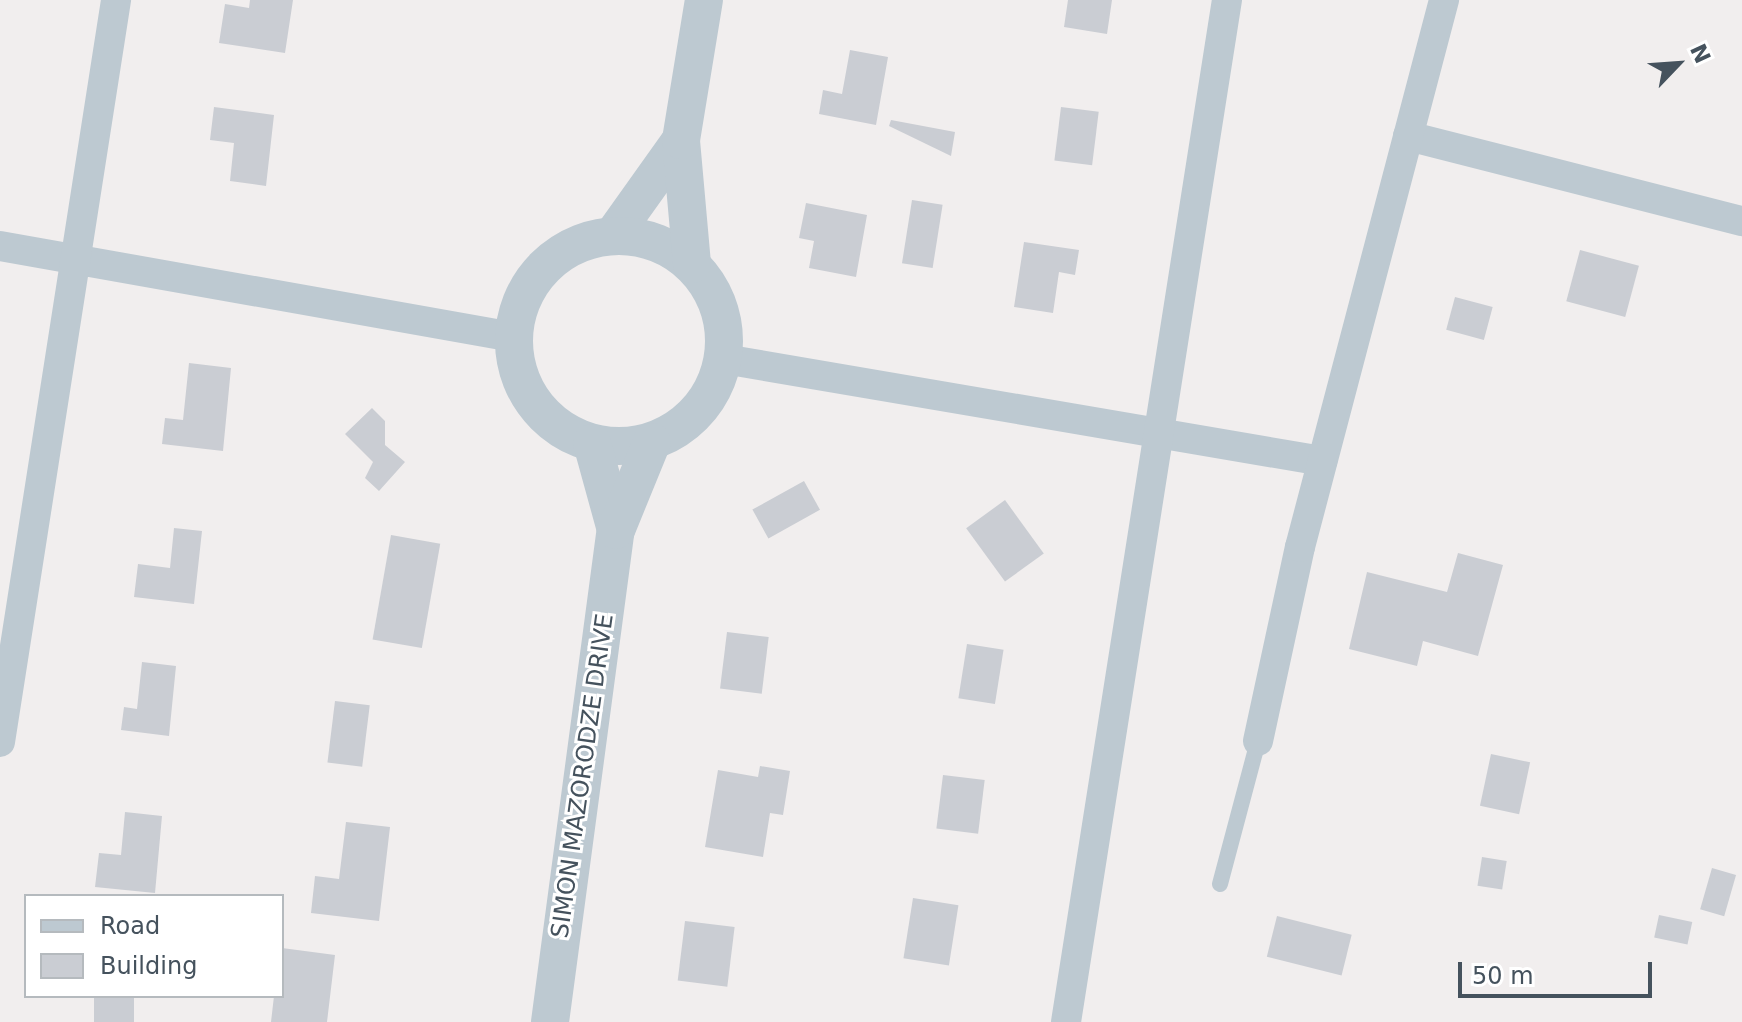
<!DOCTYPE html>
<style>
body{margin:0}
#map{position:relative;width:1742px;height:1022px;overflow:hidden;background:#f1eeee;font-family:"DejaVu Sans",sans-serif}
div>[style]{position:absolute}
.building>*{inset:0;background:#cacdd3;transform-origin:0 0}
.service>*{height:16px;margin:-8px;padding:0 8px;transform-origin:8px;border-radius:8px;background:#bdc9d1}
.minor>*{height:30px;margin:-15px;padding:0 15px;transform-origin:15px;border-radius:15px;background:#bdc9d1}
.tertiary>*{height:38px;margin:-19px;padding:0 19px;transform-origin:19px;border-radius:19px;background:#bdc9d1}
.tertiary>.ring{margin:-19px;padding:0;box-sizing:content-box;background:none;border:38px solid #bdc9d1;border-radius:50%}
span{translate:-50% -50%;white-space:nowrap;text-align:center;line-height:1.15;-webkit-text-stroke:6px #fff;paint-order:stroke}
.street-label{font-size:24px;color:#45525d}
.legend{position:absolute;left:24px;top:894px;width:260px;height:104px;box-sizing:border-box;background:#fff;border:2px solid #b5babe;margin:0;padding:10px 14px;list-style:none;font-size:24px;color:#45525d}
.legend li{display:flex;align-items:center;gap:16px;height:40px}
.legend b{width:40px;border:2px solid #b5babe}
.north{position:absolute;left:1638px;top:24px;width:80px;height:80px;-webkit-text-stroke:6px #fff;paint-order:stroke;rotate:65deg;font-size:22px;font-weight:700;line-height:32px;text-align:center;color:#45525d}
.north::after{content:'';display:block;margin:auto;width:28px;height:36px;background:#45525d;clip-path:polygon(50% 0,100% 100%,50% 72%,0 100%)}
.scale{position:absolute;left:1458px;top:962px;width:194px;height:36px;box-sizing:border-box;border:4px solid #45525d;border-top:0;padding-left:10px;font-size:24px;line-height:28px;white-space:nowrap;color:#45525d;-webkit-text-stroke:6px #fff;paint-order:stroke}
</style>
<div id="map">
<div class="building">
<div style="clip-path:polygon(250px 0,293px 0,285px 53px,219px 43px,225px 4px,249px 8px)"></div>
<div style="clip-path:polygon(1068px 0,1112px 0,1107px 34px,1064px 27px)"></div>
<div style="clip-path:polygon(850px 50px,888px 57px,876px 125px,819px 114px,823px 90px,842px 94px)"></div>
<div style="clip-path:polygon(214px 107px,274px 115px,266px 186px,230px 181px,234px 143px,210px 140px)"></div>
<div style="left:1061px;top:107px;width:38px;height:54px;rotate:7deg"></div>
<div style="clip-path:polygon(891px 120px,955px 132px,951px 156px,889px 126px)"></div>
<div style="left:912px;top:200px;width:31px;height:64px;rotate:9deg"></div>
<div style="clip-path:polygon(806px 203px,867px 215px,856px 277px,809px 268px,814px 241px,799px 238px)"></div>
<div style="clip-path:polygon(1024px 242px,1079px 250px,1075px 275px,1059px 272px,1053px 313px,1014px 307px)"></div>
<div style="left:1580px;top:250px;width:61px;height:53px;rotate:15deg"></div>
<div style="left:1455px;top:297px;width:39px;height:34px;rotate:15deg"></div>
<div style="clip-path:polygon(189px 363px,231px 368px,223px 451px,162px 444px,165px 418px,183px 420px)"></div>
<div style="clip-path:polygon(372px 408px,385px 421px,385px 445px,405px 462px,379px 491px,365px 478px,373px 462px,345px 434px)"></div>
<div style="left:804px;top:481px;width:33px;height:59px;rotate:61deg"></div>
<div style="left:1005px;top:500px;width:66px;height:48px;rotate:54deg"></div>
<div style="clip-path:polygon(174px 528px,202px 531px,194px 604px,134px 597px,138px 564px,170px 568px)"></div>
<div style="left:391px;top:535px;width:50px;height:106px;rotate:10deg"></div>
<div style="clip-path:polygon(1458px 553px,1503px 565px,1478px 656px,1423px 641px,1417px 666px,1349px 649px,1367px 572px,1447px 592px)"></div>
<div style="left:727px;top:632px;width:42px;height:57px;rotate:7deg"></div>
<div style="left:967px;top:644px;width:37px;height:55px;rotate:9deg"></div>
<div style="clip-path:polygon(142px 662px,176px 666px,169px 736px,121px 730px,124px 707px,137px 709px)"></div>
<div style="left:335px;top:701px;width:35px;height:62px;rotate:7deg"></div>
<div style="left:1491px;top:754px;width:40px;height:53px;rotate:12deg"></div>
<div style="clip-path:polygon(760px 766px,790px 771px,783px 815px,770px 813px,763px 857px,705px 847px,718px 770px,758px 777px)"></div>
<div style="left:943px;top:775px;width:42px;height:54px;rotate:7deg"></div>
<div style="clip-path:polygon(125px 812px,162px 816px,155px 893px,95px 887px,99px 853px,121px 855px)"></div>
<div style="clip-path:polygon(346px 822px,390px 827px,379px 921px,311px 913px,315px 876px,339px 879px)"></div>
<div style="left:1482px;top:857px;width:25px;height:29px;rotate:9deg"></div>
<div style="left:1712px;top:868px;width:25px;height:43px;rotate:16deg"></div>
<div style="left:913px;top:898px;width:46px;height:61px;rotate:9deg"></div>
<div style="left:1659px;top:915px;width:34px;height:23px;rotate:12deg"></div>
<div style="left:1277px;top:916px;width:77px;height:42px;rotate:14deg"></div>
<div style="left:685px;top:921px;width:50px;height:60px;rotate:7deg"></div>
<div style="clip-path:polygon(282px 948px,335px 955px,327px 1022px,271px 1022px,274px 996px,282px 996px)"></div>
<div style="left:94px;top:996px;width:40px;height:26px"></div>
</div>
<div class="service">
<div style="left:1220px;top:884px;width:148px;rotate:-75.1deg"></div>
</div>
<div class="minor">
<div style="left:1408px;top:136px;width:345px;rotate:14.3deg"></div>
<div style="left:0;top:246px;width:521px;rotate:10.06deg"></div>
<div style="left:724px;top:359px;width:607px;rotate:9.68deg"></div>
<div style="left:1258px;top:741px;width:198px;rotate:-77.8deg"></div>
<div style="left:1300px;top:547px;width:566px;rotate:-75.25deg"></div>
<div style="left:0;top:742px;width:751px;rotate:-81.11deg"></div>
<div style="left:1066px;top:1022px;width:1035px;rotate:-81.05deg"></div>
</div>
<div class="tertiary">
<div style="left:614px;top:234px;width:115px;rotate:-54.5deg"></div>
<div class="ring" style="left:514px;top:236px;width:172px;height:172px"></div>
<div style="left:692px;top:264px;width:124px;rotate:-95.1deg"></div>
<div style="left:681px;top:140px;width:142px;rotate:-80.7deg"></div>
<div style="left:592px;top:443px;width:90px;rotate:74.6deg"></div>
<div style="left:550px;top:1022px;width:496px;rotate:-82.4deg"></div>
<div style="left:616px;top:530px;width:95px;rotate:-67.8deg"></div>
</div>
<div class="street-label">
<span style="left:583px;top:776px;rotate:-82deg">SIMON MAZORODZE DRIVE</span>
</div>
<ul class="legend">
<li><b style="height:10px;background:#bdc9d1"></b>Road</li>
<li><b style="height:22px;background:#cacdd3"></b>Building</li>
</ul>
<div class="north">N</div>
<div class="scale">50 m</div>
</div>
